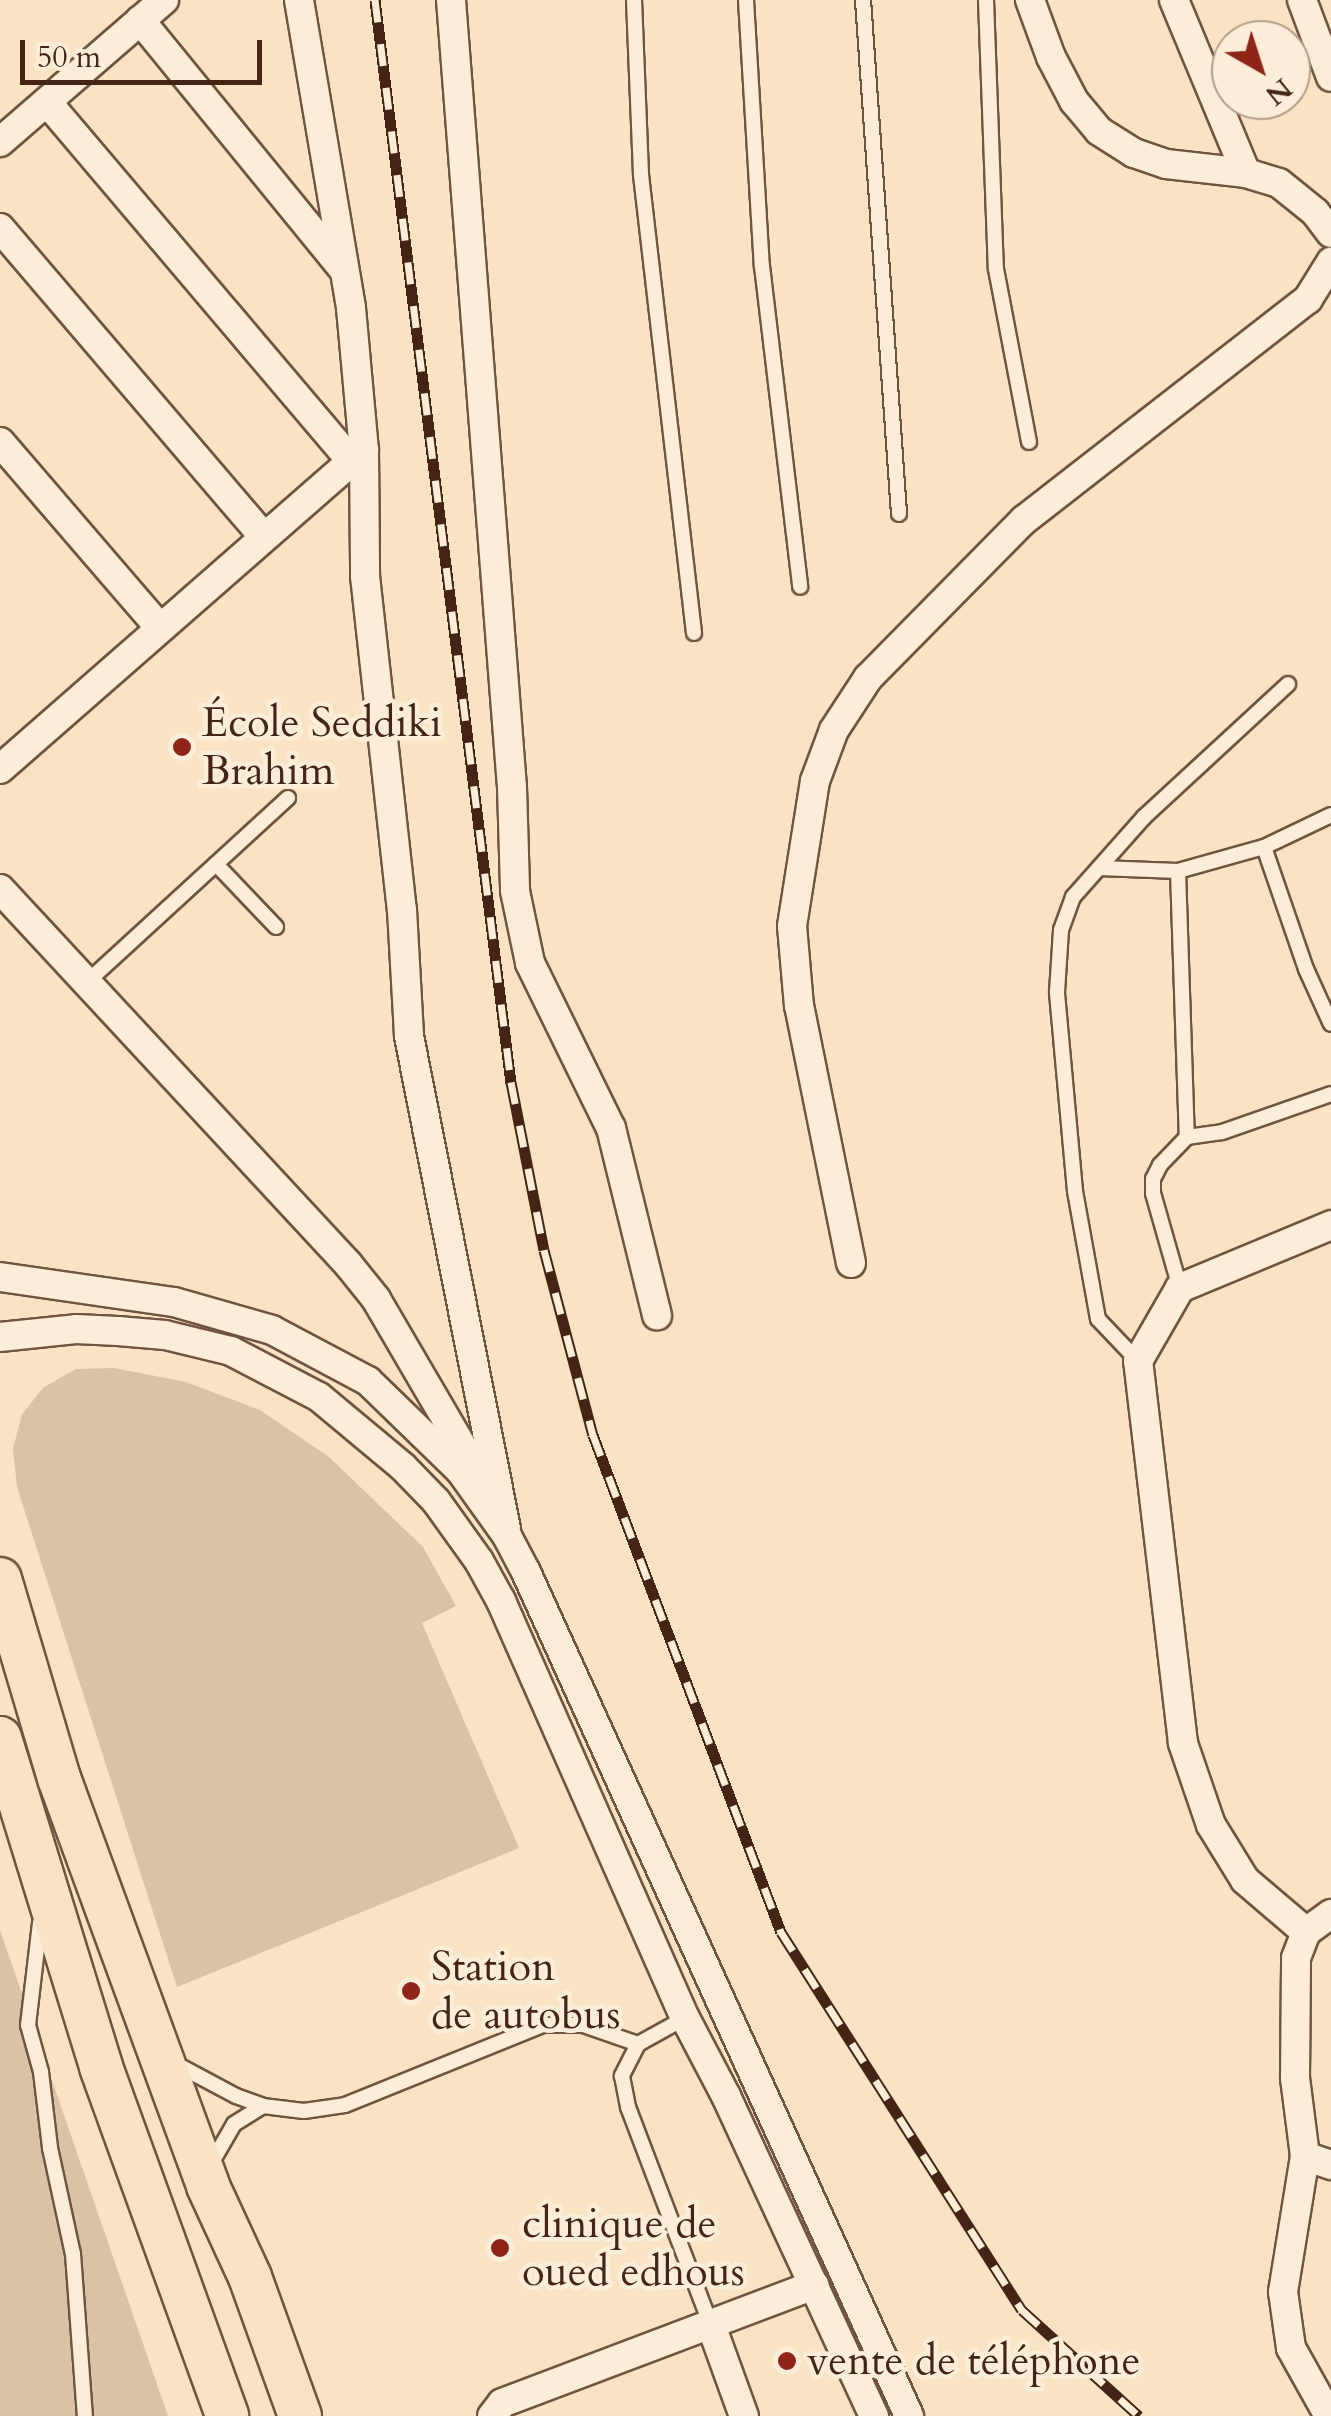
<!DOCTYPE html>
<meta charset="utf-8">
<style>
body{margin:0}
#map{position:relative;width:1331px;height:2416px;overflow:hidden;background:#f9e3c3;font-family:Cardo,serif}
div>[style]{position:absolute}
.green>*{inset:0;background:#dac3a5}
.roads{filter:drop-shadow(2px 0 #715440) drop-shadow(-2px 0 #715440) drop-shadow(0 2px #715440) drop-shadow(0 -2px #715440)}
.lane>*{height:14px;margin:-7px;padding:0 7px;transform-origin:7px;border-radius:7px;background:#fbedd8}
.street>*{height:28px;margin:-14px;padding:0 14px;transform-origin:14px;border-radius:14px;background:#fbedd8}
.primary>*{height:42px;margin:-21px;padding:0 21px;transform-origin:21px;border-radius:21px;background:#f9e3c3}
.rail>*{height:11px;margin-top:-5.5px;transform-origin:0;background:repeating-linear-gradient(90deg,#fbedd8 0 22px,#442515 0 44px);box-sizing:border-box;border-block:2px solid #442515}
.dots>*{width:28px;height:28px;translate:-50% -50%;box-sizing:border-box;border:5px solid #fbedd8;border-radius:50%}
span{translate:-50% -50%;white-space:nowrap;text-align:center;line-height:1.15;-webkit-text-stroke:9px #fbedd8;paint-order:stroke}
.poi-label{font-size:42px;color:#442515}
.left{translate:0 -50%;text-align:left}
.north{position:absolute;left:1211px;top:20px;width:100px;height:100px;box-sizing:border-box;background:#fbedd8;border:2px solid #b29d8a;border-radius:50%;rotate:141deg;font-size:28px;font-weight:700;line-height:40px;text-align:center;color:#442515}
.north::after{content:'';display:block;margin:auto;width:35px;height:45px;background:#8f2418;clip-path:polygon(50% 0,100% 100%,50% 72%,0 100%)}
.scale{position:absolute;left:20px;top:40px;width:242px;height:45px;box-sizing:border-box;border:5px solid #442515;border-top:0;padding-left:12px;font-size:30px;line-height:35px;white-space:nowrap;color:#442515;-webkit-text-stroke:8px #fbedd8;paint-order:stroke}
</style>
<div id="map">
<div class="green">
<div style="clip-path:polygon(114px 1368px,186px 1382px,260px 1410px,329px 1457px,423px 1547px,456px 1606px,422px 1623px,519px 1848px,177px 1987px,17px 1487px,13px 1449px,22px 1414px,44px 1387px,76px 1369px)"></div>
<div style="clip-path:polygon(0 1930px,168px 2416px,0 2416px)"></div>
</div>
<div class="roads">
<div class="lane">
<div style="left:634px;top:0;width:175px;rotate:87.7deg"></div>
<div style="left:641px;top:175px;width:461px;rotate:83.4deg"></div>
<div style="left:746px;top:0;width:266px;rotate:86.6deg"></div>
<div style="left:762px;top:266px;width:323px;rotate:83.2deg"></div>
<div style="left:863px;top:0;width:515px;rotate:85.99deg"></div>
<div style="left:986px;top:0;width:269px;rotate:87.9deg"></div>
<div style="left:996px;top:269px;width:176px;rotate:79.2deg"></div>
<div style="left:1264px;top:847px;width:129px;rotate:71deg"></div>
<div style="left:1306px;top:969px;width:60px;rotate:65.6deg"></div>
<div style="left:216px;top:864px;width:87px;rotate:46.4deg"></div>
<div style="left:1099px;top:868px;width:79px;rotate:2.2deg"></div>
<div style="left:1178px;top:871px;width:89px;rotate:-15.6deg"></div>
<div style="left:1264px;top:847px;width:74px;rotate:-25.5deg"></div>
<div style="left:1178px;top:871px;width:266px;rotate:88.1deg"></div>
<div style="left:86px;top:983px;width:274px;rotate:-42.5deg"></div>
<div style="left:1180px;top:1288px;width:99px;rotate:-105.9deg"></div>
<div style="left:1153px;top:1193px;width:14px;rotate:-90deg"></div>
<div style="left:1153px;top:1179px;width:16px;rotate:-63deg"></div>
<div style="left:1160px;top:1165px;width:39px;rotate:-46deg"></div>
<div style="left:1187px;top:1137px;width:35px;rotate:-8deg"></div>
<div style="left:1222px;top:1132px;width:115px;rotate:-19.2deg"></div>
<div style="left:1138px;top:1361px;width:58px;rotate:-133.6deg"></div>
<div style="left:1098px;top:1319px;width:130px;rotate:-100.2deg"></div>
<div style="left:1075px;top:1191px;width:200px;rotate:-95.2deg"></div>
<div style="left:1057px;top:992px;width:62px;rotate:-86.3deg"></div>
<div style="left:1061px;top:930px;width:35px;rotate:-70deg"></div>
<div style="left:1073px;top:897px;width:107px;rotate:-48.4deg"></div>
<div style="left:1144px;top:817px;width:196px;rotate:-42.7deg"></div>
<div style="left:40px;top:1923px;width:103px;rotate:96.7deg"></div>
<div style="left:28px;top:2025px;width:49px;rotate:74.5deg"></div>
<div style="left:41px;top:2072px;width:77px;rotate:83.2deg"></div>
<div style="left:50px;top:2148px;width:108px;rotate:77.8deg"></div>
<div style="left:73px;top:2254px;width:162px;rotate:85.8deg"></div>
<div style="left:685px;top:2018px;width:54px;rotate:151deg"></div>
<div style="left:638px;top:2044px;width:36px;rotate:117deg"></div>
<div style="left:622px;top:2076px;width:32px;rotate:79deg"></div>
<div style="left:628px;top:2107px;width:233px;rotate:69.2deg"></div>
<div style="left:174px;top:2063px;width:70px;rotate:28deg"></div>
<div style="left:236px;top:2096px;width:29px;rotate:20deg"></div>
<div style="left:263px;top:2106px;width:41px;rotate:7deg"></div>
<div style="left:304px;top:2111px;width:41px;rotate:-8.3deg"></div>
<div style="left:345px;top:2105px;width:214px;rotate:-22deg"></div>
<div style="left:543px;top:2025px;width:40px"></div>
<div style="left:583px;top:2025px;width:58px;rotate:19.1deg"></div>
<div style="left:212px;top:2162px;width:44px;rotate:-59.9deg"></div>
<div style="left:234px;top:2124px;width:34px;rotate:-32deg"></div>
</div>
<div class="street">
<div style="left:299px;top:0;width:312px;rotate:80.4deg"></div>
<div style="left:351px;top:308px;width:143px;rotate:84.8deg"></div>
<div style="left:364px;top:450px;width:126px;rotate:89.5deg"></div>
<div style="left:365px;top:576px;width:336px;rotate:83.7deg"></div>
<div style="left:402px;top:910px;width:126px;rotate:86.8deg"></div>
<div style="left:409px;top:1036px;width:502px;rotate:78.87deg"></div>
<div style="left:451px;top:0;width:789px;rotate:85.57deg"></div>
<div style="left:512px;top:787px;width:104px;rotate:88.3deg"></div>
<div style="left:515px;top:891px;width:74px;rotate:78.2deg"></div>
<div style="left:530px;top:963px;width:184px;rotate:63.9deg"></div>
<div style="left:611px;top:1128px;width:193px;rotate:76.2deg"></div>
<div style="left:1030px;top:0;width:61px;rotate:69.8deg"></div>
<div style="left:1051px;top:57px;width:50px;rotate:62.4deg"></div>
<div style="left:1074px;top:101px;width:39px;rotate:50deg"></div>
<div style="left:1099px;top:131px;width:41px;rotate:32.2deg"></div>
<div style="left:1134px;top:153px;width:34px;rotate:19deg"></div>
<div style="left:1166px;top:164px;width:81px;rotate:6.4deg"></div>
<div style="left:1246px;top:173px;width:34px;rotate:17deg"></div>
<div style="left:1279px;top:183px;width:46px;rotate:38.9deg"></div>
<div style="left:1315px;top:212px;width:26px;rotate:53deg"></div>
<div style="left:1174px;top:0;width:187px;rotate:67.4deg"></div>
<div style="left:1302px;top:0;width:82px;rotate:69.4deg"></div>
<div style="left:140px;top:20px;width:320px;rotate:50.8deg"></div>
<div style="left:47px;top:102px;width:470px;rotate:49.7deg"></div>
<div style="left:0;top:142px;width:217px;rotate:-40.9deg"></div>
<div style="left:0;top:228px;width:405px;rotate:49.5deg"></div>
<div style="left:0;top:442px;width:245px;rotate:49.3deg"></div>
<div style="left:0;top:769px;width:484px;rotate:-41.2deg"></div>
<div style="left:0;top:889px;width:512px;rotate:47.14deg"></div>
<div style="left:348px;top:1264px;width:45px;rotate:51.3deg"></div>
<div style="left:376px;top:1299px;width:194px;rotate:59.7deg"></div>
<div style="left:851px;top:1263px;width:262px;rotate:-101.4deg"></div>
<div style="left:799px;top:1006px;width:80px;rotate:-95deg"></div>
<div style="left:792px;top:926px;width:147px;rotate:-81deg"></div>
<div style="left:815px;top:781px;width:54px;rotate:-69.6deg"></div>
<div style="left:834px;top:730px;width:62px;rotate:-56.8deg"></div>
<div style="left:868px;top:678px;width:222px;rotate:-45.4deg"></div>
<div style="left:1024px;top:520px;width:360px;rotate:-37.9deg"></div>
<div style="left:1308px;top:299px;width:44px;rotate:-58.1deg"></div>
<div style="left:0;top:1277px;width:176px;rotate:8.2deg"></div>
<div style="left:174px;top:1302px;width:102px;rotate:15.9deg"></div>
<div style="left:272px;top:1330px;width:109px;rotate:28deg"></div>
<div style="left:368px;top:1381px;width:128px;rotate:44.1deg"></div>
<div style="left:460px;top:1470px;width:81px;rotate:54.5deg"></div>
<div style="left:507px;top:1536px;width:41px;rotate:62.2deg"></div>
<div style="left:526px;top:1572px;width:927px;rotate:65.59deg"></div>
<div style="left:0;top:1337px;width:76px;rotate:-6deg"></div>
<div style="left:76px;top:1329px;width:42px;rotate:2.7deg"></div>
<div style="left:118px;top:1331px;width:47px;rotate:4.9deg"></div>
<div style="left:165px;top:1335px;width:68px;rotate:13.6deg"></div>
<div style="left:231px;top:1351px;width:99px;rotate:27.6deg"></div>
<div style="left:319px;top:1397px;width:109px;rotate:39.8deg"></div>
<div style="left:403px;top:1467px;width:47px;rotate:45.9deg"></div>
<div style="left:436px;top:1501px;width:74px;rotate:54.4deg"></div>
<div style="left:479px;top:1561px;width:46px;rotate:61.2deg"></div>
<div style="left:501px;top:1601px;width:456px;rotate:66.2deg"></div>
<div style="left:685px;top:2018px;width:88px;rotate:62.3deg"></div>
<div style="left:726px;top:2096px;width:353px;rotate:65.2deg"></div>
<div style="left:1306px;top:1932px;width:80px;rotate:-139.6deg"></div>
<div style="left:1245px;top:1880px;width:65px;rotate:-121.7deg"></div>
<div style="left:1211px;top:1825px;width:87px;rotate:-108.9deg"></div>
<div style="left:1183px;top:1743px;width:385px;rotate:-96.7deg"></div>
<div style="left:1138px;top:1361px;width:84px;rotate:-60.1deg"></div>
<div style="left:1180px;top:1288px;width:164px;rotate:-22.6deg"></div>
<div style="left:1305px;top:2156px;width:28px;rotate:19deg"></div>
<div style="left:711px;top:2325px;width:97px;rotate:70.1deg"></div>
<div style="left:492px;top:2416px;width:16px;rotate:-52deg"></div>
<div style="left:502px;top:2403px;width:334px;rotate:-20.7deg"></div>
<div style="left:1329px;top:2416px;width:78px;rotate:-119.2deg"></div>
<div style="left:1291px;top:2348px;width:57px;rotate:-98.1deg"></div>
<div style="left:1283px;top:2292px;width:138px;rotate:-80.8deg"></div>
<div style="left:1305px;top:2156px;width:79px;rotate:-97.3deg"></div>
<div style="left:1295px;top:2078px;width:120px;rotate:-89.5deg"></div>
<div style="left:1296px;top:1958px;width:28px;rotate:-69deg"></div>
<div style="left:1306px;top:1932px;width:31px;rotate:-36deg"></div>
</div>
<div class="primary">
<div style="left:0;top:1579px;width:208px;rotate:73.5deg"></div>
<div style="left:59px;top:1778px;width:434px;rotate:69.9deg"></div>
<div style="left:208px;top:2186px;width:100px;rotate:65.2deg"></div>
<div style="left:250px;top:2277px;width:148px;rotate:70.2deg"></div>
<div style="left:0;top:1738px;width:344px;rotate:72.9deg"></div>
<div style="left:101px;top:2067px;width:371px;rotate:70.1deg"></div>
</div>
</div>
<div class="rail">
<div style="left:375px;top:0;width:1091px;rotate:82.84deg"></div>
<div style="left:511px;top:1082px;width:171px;rotate:78.9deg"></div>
<div style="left:544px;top:1250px;width:191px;rotate:75.2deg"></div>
<div style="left:593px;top:1435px;width:531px;rotate:69.28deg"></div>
<div style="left:781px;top:1932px;width:448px;rotate:57.5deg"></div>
<div style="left:1022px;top:2310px;width:158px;rotate:42.2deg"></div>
</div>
<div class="dots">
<div style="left:182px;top:747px;background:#8f2418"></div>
<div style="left:411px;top:1991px;background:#8f2418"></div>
<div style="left:500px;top:2248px;background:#8f2418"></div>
<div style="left:787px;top:2361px;background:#8f2418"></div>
</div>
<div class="poi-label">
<span class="left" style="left:202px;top:747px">École Seddiki<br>Brahim</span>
<span class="left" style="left:431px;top:1991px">Station<br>de autobus</span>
<span class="left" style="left:522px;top:2248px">clinique de<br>oued edhous</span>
<span class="left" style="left:807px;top:2361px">vente de téléphone</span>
</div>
<div class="north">N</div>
<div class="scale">50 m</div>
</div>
